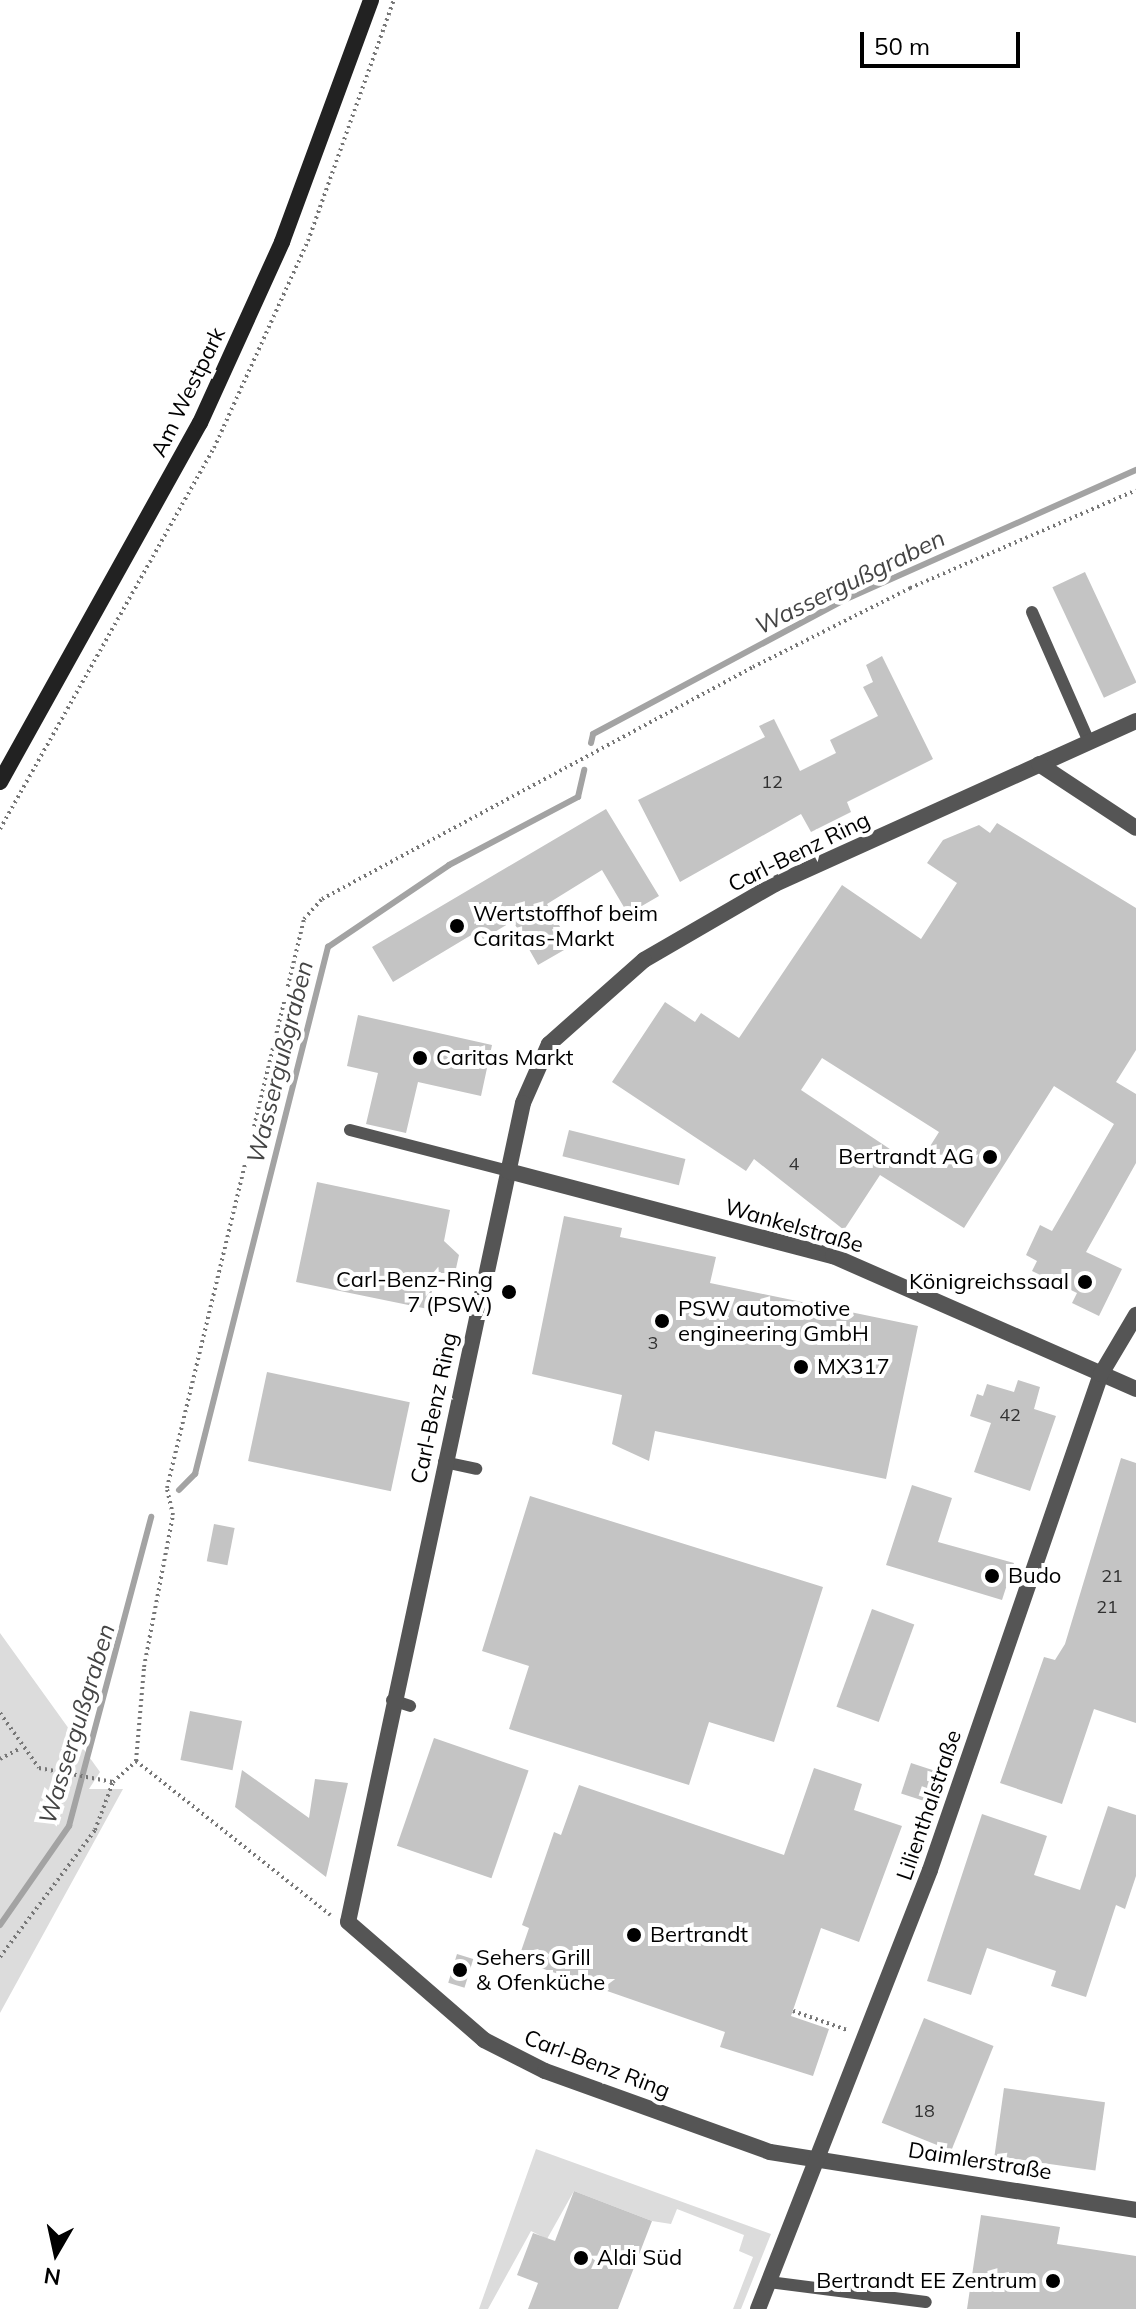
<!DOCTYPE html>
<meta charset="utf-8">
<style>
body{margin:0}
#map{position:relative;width:1136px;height:2309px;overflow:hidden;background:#fff;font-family:Mulish,sans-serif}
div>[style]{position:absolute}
.green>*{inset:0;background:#dcdcdc}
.stream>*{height:6px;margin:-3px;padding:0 3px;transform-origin:3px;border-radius:3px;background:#a3a3a3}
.building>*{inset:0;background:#c4c4c4;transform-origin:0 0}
.path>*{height:4px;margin-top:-2px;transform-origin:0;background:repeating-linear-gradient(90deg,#777 0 2px,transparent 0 6px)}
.service>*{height:12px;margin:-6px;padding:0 6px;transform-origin:6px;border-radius:6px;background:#555}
.minor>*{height:16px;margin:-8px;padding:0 8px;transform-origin:8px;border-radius:8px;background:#555}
.secondary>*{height:16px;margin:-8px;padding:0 8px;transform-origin:8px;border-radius:8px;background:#222}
.dots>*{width:22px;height:22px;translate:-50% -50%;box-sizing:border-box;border:4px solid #fff;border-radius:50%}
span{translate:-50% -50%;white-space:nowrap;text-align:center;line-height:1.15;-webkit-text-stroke:8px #fff;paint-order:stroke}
.number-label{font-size:18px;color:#313131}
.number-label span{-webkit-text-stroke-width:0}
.street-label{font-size:22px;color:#000}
.poi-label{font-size:22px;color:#000}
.left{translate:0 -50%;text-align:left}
.right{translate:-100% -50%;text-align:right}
.water-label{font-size:24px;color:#444;font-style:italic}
.north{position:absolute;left:16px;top:2213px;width:80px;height:80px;-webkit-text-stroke:6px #fff;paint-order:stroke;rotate:189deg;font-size:22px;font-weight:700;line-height:32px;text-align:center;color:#000}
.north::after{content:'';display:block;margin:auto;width:28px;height:36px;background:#000;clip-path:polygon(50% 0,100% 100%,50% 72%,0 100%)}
.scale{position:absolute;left:860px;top:32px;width:160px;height:36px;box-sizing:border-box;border:4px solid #000;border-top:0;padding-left:10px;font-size:24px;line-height:28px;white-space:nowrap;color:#000;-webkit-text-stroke:6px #fff;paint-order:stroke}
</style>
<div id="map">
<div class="green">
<div style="clip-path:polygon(0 1633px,100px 1772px,89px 1789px,123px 1789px,0 2013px)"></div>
<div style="clip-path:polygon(536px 2149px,771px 2234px,741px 2309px,733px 2309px,753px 2257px,739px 2251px,744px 2235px,677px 2209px,671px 2224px,652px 2221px,574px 2191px,547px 2239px,531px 2231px,488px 2309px,479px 2309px)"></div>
</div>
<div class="stream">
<div style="left:591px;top:743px;width:9px;rotate:-77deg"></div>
<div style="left:593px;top:734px;width:285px;rotate:-28.1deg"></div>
<div style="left:844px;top:600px;width:320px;rotate:-24deg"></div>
<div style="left:179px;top:1490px;width:23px;rotate:-45deg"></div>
<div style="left:195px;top:1474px;width:544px;rotate:-75.84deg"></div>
<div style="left:328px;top:947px;width:146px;rotate:-34.1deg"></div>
<div style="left:449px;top:865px;width:146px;rotate:-27.8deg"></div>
<div style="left:578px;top:797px;width:28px;rotate:-77deg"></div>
<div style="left:0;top:1925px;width:121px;rotate:-55.1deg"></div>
<div style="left:69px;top:1826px;width:320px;rotate:-75.1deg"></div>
</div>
<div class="building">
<div style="left:1085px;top:572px;width:122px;height:36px;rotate:65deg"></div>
<div style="clip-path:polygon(882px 656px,933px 759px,847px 802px,851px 812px,811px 832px,801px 814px,680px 882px,638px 800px,765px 737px,759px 726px,774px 719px,800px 771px,836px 753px,830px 740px,878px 716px,863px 687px,873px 682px,866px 665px)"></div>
<div style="clip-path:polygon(606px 809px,659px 896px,628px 914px,602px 870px,547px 904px,571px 946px,538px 965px,513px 921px,483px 939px,478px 931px,393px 982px,372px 947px)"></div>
<div style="clip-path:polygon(evenodd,997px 823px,1136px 908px,1136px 1050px,1116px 1082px,1136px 1094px,1136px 1163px,1086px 1252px,1122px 1269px,1099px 1316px,1072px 1303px,1077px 1293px,1032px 1271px,1037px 1261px,1026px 1255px,1040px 1225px,1052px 1231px,1114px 1124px,1054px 1086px,964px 1228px,880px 1175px,844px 1230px,754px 1159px,746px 1171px,612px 1082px,665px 1002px,695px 1022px,701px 1013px,739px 1038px,842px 885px,921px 939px,957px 883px,927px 863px,943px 840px,979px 825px,990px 833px,997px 823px,822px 1058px,939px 1132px,917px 1167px,801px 1090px,822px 1058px)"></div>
<div style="clip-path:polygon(358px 1015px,492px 1045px,481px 1096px,418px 1082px,406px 1133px,366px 1124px,378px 1073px,347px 1066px)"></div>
<div style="left:569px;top:1130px;width:120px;height:27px;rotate:14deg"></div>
<div style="clip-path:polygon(317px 1182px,450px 1210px,444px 1241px,459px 1255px,455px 1273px,436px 1273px,428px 1309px,296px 1282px)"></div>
<div style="clip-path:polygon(564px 1216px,622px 1228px,620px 1237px,716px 1257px,710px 1283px,918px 1326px,886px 1479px,655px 1431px,649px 1461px,612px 1444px,622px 1395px,532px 1374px)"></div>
<div style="left:267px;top:1372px;width:146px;height:91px;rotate:12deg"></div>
<div style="clip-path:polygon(1018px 1380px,1040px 1387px,1034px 1409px,1056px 1416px,1030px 1491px,974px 1472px,991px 1423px,970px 1416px,977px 1394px,983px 1396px,987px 1384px,1014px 1392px)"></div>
<div style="clip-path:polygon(1121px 1458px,1136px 1463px,1136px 1723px,1094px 1709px,1062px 1804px,1000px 1783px,1044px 1657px,1055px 1660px,1065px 1644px)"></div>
<div style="clip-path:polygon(912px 1485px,952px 1498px,938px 1542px,1014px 1563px,1002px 1600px,886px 1565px)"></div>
<div style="clip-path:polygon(530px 1496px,823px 1587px,774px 1742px,709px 1722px,689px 1785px,509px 1729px,529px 1666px,482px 1651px)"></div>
<div style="left:214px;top:1524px;width:21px;height:38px;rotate:11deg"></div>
<div style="left:872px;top:1609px;width:45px;height:104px;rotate:20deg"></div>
<div style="left:190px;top:1711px;width:53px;height:50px;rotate:11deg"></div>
<div style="left:434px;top:1738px;width:100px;height:114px;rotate:19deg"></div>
<div style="left:911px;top:1763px;width:25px;height:32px;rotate:18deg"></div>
<div style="clip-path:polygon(814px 1768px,862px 1784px,854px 1810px,902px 1826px,859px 1942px,821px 1928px,791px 2016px,829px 2029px,813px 2076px,720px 2047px,725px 2032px,518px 1960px,529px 1928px,522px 1925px,554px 1832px,561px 1835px,579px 1785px,784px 1855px)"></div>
<div style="clip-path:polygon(242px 1770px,309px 1818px,315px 1779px,348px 1783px,326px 1877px,235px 1807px)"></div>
<div style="clip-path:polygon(1108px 1806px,1136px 1815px,1136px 1876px,1125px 1909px,1116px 1905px,1086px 1997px,1051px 1986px,1056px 1971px,987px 1948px,971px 1995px,927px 1981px,982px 1814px,1047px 1836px,1034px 1875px,1080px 1890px)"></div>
<div style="left:457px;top:1954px;width:17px;height:30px;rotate:17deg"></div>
<div style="left:924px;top:2018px;width:75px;height:113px;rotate:22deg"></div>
<div style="left:1004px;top:2088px;width:102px;height:69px;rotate:8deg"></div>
<div style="clip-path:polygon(574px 2191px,652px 2221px,618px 2309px,528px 2309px,538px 2283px,517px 2275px,533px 2233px,555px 2241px)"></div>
<div style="clip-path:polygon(981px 2215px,1060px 2227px,1057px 2244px,1136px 2256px,1136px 2309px,967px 2309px)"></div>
</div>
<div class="path">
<div style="left:0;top:829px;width:437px;rotate:-60.7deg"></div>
<div style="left:214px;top:448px;width:227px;rotate:-65.6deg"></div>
<div style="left:308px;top:241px;width:256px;rotate:-70.4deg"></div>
<div style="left:0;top:1713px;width:67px;rotate:54.7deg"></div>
<div style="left:39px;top:1768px;width:75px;rotate:10.7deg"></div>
<div style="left:113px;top:1782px;width:31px;rotate:-42deg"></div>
<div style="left:136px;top:1761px;width:248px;rotate:38.4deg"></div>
<div style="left:0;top:1759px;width:24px;rotate:-28deg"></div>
<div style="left:136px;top:1761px;width:94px;rotate:-85.1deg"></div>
<div style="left:144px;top:1667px;width:155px;rotate:-79.2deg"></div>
<div style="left:173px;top:1515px;width:28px;rotate:-103deg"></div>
<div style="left:167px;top:1488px;width:585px;rotate:-76.46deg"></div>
<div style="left:304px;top:919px;width:27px;rotate:-48deg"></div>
<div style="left:322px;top:899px;width:489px;rotate:-28.3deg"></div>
<div style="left:753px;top:667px;width:176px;rotate:-26.7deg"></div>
<div style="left:910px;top:588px;width:246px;rotate:-23.4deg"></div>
<div style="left:0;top:1957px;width:159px;rotate:-53.2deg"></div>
<div style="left:95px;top:1830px;width:51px;rotate:-69.4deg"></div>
<div style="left:793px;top:2011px;width:57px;rotate:19.4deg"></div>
</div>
<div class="service">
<div style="left:1032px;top:612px;width:142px;rotate:66.3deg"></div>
<div style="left:350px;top:1130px;width:163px;rotate:14.5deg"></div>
<div style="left:444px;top:1462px;width:33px;rotate:12deg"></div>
<div style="left:392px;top:1700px;width:19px;rotate:18deg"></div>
<div style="left:769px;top:2282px;width:158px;rotate:7.3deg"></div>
</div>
<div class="minor">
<div style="left:1136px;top:721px;width:396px;rotate:155.7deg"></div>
<div style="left:775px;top:884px;width:151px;rotate:149.9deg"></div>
<div style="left:644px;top:960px;width:127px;rotate:138.5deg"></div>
<div style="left:549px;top:1044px;width:64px;rotate:113.8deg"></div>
<div style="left:523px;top:1103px;width:837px;rotate:102.06deg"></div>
<div style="left:348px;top:1922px;width:180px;rotate:40.9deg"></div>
<div style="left:484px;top:2040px;width:68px;rotate:26.9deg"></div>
<div style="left:545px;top:2071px;width:239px;rotate:19.8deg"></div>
<div style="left:770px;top:2152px;width:371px;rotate:9deg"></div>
<div style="left:1039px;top:764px;width:116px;rotate:33.4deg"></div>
<div style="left:508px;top:1171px;width:336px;rotate:14.7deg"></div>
<div style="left:833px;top:1256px;width:331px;rotate:23.7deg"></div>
<div style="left:758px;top:2309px;width:471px;rotate:-68.6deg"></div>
<div style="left:930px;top:1870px;width:525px;rotate:-70.98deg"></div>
<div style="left:1101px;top:1374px;width:69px;rotate:-59.3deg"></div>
</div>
<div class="secondary">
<div style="left:0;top:782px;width:411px;rotate:-60.9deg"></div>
<div style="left:200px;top:423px;width:199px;rotate:-65.6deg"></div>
<div style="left:282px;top:242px;width:258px;rotate:-69.8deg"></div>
</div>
<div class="dots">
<div style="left:457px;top:926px;background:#000"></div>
<div style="left:420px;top:1058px;background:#000"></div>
<div style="left:990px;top:1157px;background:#000"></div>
<div style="left:1085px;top:1282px;background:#000"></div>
<div style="left:509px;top:1292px;background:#000"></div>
<div style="left:662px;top:1321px;background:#000"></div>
<div style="left:801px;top:1367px;background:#000"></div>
<div style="left:992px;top:1576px;background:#000"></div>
<div style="left:634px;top:1935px;background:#000"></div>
<div style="left:460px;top:1970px;background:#000"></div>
<div style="left:581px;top:2258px;background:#000"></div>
<div style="left:1053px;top:2281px;background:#000"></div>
</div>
<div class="number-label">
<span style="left:772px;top:782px">12</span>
<span style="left:794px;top:1164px">4</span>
<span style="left:653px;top:1343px">3</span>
<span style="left:1010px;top:1415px">42</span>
<span style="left:1112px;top:1576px">21</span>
<span style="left:1107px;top:1607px">21</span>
<span style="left:924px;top:2111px">18</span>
</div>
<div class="street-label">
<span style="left:188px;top:392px;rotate:-64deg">Am Westpark</span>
<span style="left:799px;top:852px;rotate:-26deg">Carl-Benz Ring</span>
<span style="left:794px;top:1226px;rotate:16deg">Wankelstraße</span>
<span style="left:434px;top:1408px;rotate:-78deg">Carl-Benz Ring</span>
<span style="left:929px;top:1805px;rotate:-71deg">Lilienthalstraße</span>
<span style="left:597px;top:2064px;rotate:21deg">Carl-Benz Ring</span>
<span style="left:980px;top:2161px;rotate:9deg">Daimlerstraße</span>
</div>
<div class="poi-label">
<span class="left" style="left:473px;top:926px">Wertstoffhof beim<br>Caritas-Markt</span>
<span class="left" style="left:436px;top:1058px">Caritas Markt</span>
<span class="right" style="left:974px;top:1157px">Bertrandt AG</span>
<span class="right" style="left:493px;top:1292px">Carl-Benz-Ring<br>7 (PSW)</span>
<span class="right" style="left:1069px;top:1282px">Königreichssaal</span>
<span class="left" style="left:678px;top:1321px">PSW automotive<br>engineering GmbH</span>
<span class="left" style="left:817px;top:1367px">MX317</span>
<span class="left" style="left:1008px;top:1576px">Budo</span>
<span class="left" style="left:650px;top:1935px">Bertrandt</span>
<span class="left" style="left:476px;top:1970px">Sehers Grill<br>&amp; Ofenküche</span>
<span class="left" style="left:597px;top:2258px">Aldi Süd</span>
<span class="right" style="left:1037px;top:2281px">Bertrandt EE Zentrum</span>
</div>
<div class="water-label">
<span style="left:850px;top:582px;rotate:-26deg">Wassergußgraben</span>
<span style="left:280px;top:1062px;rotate:-76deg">Wassergußgraben</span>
<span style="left:77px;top:1724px;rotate:-73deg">Wassergußgraben</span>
</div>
<div class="north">N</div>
<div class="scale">50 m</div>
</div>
